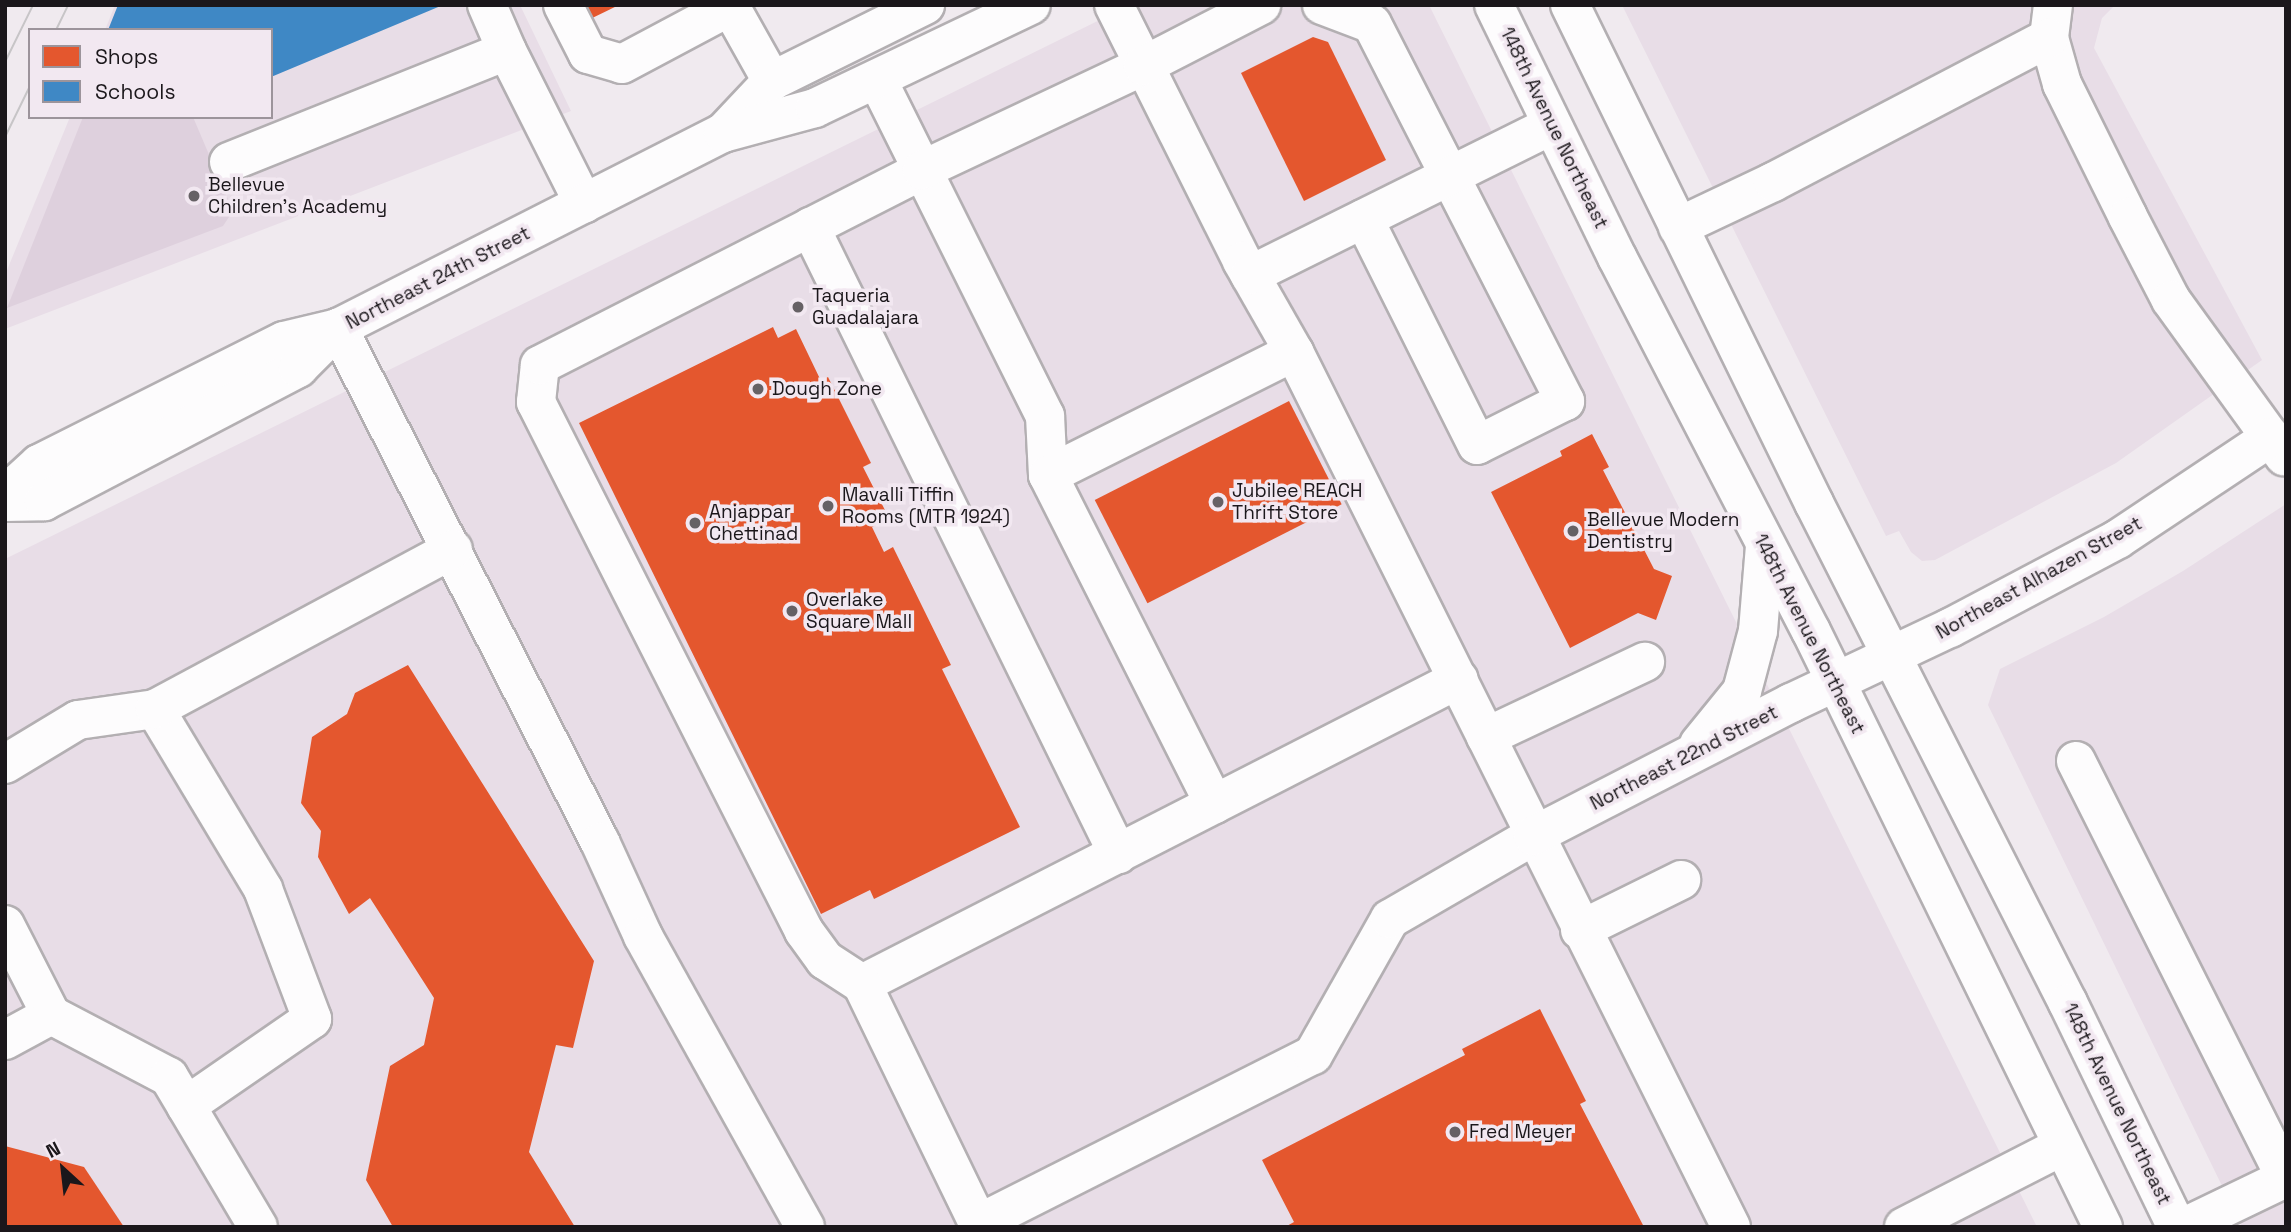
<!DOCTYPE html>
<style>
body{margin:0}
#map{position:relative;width:2291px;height:1232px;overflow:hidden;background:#f0eaef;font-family:"Space Grotesk",sans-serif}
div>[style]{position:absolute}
.built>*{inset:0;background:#e8dde7}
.green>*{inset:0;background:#ded0dd}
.shops>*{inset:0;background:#e4572e;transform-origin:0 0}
.schools>*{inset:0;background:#3f88c5}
.roads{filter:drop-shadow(2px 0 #b3afb2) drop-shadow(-2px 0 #b3afb2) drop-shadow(0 2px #b3afb2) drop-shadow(0 -2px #b3afb2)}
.minor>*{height:38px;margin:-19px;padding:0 19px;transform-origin:19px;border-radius:19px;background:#fdfcfd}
.major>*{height:38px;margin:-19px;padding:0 19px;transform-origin:19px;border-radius:19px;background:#fdfcfd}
.tram>*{height:2px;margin:-1px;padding:0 1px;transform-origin:1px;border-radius:1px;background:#c7c5c7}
.dots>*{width:19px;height:19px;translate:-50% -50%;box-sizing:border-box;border:4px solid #f2e8f1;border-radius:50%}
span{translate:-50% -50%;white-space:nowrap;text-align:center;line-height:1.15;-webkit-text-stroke:7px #f2e8f1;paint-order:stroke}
.street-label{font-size:19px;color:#1b171b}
.poi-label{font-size:19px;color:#1b171b}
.left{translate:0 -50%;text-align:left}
.frame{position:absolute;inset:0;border:7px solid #1b171b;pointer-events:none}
.legend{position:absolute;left:28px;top:28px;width:245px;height:91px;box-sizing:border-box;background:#f2e8f1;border:2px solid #9c949b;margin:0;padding:9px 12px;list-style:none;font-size:21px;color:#1b171b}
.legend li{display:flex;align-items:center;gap:14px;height:35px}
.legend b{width:35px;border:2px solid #9c949b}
.north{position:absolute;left:28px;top:1134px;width:70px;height:70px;-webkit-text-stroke:5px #f2e8f1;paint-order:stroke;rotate:333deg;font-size:19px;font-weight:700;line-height:28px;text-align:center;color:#1b171b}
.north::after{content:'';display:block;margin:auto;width:24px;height:32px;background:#1b171b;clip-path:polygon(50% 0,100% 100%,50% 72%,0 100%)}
</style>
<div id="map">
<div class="built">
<div style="clip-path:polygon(115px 5px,520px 5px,571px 111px,5px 329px,5px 275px,70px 117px,271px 117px,271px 30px,105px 30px)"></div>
<div style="clip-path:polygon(1130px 5px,1429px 5px,2037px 1227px,5px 1227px,5px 559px)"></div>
<div style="clip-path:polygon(1622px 5px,2115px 5px,2102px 18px,2094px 48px,2262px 360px,2116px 463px,1935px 560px,1922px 561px,1911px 552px,1899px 531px,1886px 536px)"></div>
<div style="clip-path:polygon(2286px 504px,2286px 1227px,2242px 1227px,1988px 705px,2000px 669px,2104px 617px,2183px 571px)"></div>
</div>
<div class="green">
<div style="clip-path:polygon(83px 117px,193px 117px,233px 211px,223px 226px,7px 308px)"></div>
</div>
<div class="shops">
<div style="clip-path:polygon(574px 5px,619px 5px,582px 23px)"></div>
<div style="clip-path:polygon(1313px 37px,1328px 42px,1386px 160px,1304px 201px,1241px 73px)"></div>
<div style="clip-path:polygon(773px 327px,778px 338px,796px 329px,821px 381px,828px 377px,871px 463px,863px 467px,889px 518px,872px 527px,884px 552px,893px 547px,951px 665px,942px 669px,1020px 827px,874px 899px,870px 890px,821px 914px,579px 423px)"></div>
<div style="left:1289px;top:401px;width:116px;height:218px;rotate:63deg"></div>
<div style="clip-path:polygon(1592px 434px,1609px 467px,1603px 470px,1654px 569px,1672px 576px,1656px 620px,1638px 613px,1570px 648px,1491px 492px,1562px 456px,1560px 451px)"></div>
<div style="clip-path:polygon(408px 665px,594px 961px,573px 1048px,556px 1045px,529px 1152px,575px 1227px,393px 1227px,366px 1180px,390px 1066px,424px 1045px,434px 998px,370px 898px,349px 914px,318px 857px,321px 831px,301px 803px,312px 737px,347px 714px,355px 693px)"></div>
<div style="clip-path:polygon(1540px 1009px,1586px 1101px,1580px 1104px,1644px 1227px,1285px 1227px,1294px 1222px,1262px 1160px,1465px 1055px,1462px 1049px)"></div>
<div style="clip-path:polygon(5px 1146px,84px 1167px,124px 1227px,5px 1227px)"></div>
</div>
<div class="schools">
<div style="clip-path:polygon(118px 5px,443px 5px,271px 77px,271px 30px,108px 30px)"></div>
</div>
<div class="roads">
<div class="minor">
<div style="left:487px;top:5px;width:50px;rotate:66.5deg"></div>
<div style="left:563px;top:5px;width:55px;rotate:63deg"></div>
<div style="left:588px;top:54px;width:35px;rotate:16deg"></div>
<div style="left:622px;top:64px;width:126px;rotate:-28deg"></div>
<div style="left:1114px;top:5px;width:286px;rotate:63.4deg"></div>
<div style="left:1242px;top:261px;width:105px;rotate:60.3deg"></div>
<div style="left:1294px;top:352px;width:978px;rotate:63.46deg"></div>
<div style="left:1322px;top:5px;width:53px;rotate:20.8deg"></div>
<div style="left:1372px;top:24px;width:424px;rotate:62.9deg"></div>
<div style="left:1565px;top:401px;width:98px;rotate:153.4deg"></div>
<div style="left:1477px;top:445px;width:253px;rotate:-116.6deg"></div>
<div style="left:2053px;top:5px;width:33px;rotate:97deg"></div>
<div style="left:2049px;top:38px;width:48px;rotate:74.2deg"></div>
<div style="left:2062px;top:84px;width:148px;rotate:63.6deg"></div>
<div style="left:2128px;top:217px;width:93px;rotate:62.6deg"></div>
<div style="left:2171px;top:300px;width:193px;rotate:54.1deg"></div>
<div style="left:731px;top:8px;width:84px;rotate:60.7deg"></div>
<div style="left:877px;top:79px;width:377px;rotate:63.5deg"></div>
<div style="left:1045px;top:416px;width:59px;rotate:87.1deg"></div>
<div style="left:1048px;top:475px;width:369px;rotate:63.2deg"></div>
<div style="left:229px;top:162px;width:299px;rotate:-21.8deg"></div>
<div style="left:507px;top:51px;width:171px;rotate:63.3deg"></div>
<div style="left:810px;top:227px;width:699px;rotate:63.84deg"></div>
<div style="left:1678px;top:227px;width:105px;rotate:-25.3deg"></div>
<div style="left:1773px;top:182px;width:311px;rotate:-27.6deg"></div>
<div style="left:1250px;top:275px;width:337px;rotate:-26.4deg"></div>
<div style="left:338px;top:328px;width:577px;rotate:62.99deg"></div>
<div style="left:600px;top:842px;width:103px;rotate:65.4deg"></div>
<div style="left:643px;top:936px;width:333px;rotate:60.9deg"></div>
<div style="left:1048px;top:475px;width:275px;rotate:-26.6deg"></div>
<div style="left:155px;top:709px;width:210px;rotate:59deg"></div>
<div style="left:263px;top:889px;width:139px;rotate:69.3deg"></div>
<div style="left:312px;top:1019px;width:153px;rotate:145.4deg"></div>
<div style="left:1486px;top:737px;width:176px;rotate:-25.3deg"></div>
<div style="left:1699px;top:744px;width:68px;rotate:-50.9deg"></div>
<div style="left:1742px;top:691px;width:62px;rotate:-75.1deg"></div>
<div style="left:1758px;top:631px;width:86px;rotate:-85.3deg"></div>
<div style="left:2076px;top:761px;width:467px;rotate:63.3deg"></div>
<div style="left:5px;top:764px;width:85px;rotate:-31.1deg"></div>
<div style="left:78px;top:720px;width:78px;rotate:-8.1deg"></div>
<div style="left:155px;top:709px;width:338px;rotate:-28.2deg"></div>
<div style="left:5px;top:925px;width:101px;rotate:62.9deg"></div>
<div style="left:1580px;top:930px;width:113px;rotate:-26.3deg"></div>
<div style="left:862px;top:984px;width:670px;rotate:-27.06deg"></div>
<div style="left:5px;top:1040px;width:52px;rotate:-28.5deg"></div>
<div style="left:51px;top:1015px;width:133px;rotate:27.7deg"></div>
<div style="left:169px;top:1077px;width:174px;rotate:59.3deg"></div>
<div style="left:978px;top:1224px;width:375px;rotate:-26.8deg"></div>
<div style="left:1313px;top:1055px;width:156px;rotate:-60.5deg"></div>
<div style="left:1390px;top:919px;width:165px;rotate:-30.1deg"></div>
<div style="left:1533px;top:836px;width:290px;rotate:-27.3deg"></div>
<div style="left:1791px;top:703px;width:176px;rotate:-25.3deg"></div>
<div style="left:1950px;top:628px;width:190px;rotate:-27.9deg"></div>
<div style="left:2118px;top:539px;width:184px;rotate:-33.7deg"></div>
<div style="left:980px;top:1227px;width:270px;rotate:-115.9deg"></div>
<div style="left:862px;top:984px;width:44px;rotate:-147deg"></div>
<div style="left:825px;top:960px;width:36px;rotate:-126deg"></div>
<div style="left:804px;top:931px;width:593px;rotate:-116.87deg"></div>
<div style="left:536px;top:402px;width:37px;rotate:-84deg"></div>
<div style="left:540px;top:365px;width:429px;rotate:-27deg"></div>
<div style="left:922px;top:170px;width:244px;rotate:-25.2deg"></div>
<div style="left:1143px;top:66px;width:133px;rotate:-27.3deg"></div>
<div style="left:1904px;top:1227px;width:178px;rotate:-27.1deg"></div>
<div style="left:2184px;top:1227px;width:113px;rotate:-25.7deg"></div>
</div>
<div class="major">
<div style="left:1494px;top:5px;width:280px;rotate:64deg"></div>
<div style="left:1617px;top:257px;width:421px;rotate:62.6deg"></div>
<div style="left:1811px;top:631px;width:664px;rotate:63.9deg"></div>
<div style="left:1570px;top:5px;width:555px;rotate:63.9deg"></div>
<div style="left:1814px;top:503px;width:561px;rotate:63.07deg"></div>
<div style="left:2068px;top:1003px;width:249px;rotate:64.1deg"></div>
<div style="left:723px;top:133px;width:71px;rotate:-46.7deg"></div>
<div style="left:772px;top:81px;width:171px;rotate:-26.4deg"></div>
<div style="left:5px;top:495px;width:46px;rotate:-42.4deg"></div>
<div style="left:39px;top:464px;width:274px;rotate:-26.7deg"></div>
<div style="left:284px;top:341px;width:56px;rotate:-13.5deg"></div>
<div style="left:338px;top:328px;width:432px;rotate:-26.9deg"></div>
<div style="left:723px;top:133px;width:95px;rotate:-15.2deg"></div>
<div style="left:815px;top:108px;width:239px;rotate:-25.5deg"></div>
<div style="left:5px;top:502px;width:39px;rotate:-1deg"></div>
<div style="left:44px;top:501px;width:287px;rotate:-27.6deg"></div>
<div style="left:298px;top:368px;width:57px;rotate:-45deg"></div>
</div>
</div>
<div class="tram">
<div style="left:56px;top:30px;width:28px;rotate:-64deg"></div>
<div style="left:5px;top:62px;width:64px;rotate:-63.8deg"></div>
<div style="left:5px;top:137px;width:57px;rotate:-63.9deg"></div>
</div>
<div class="dots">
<div style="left:194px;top:196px;background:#666165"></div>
<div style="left:798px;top:307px;background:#666165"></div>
<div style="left:758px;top:389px;background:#666165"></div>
<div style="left:1218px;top:502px;background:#666165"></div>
<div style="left:828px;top:506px;background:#666165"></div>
<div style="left:695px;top:523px;background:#666165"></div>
<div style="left:1573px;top:531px;background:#666165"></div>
<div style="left:792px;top:611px;background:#666165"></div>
<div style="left:1455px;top:1132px;background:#666165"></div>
</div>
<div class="street-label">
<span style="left:1554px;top:128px;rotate:64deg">148th Avenue Northeast</span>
<span style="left:438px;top:278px;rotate:-27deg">Northeast 24th Street</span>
<span style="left:2039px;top:578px;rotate:-29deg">Northeast Alhazen Street</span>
<span style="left:1809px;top:634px;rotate:63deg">148th Avenue Northeast</span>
<span style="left:1684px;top:758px;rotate:-27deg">Northeast 22nd Street</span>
<span style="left:2117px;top:1104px;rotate:64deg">148th Avenue Northeast</span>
</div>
<div class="poi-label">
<span class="left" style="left:208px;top:196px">Bellevue<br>Children's Academy</span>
<span class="left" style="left:812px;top:307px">Taqueria<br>Guadalajara</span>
<span class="left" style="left:772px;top:389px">Dough Zone</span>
<span class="left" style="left:1232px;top:502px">Jubilee REACH<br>Thrift Store</span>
<span class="left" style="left:842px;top:506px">Mavalli Tiffin<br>Rooms (MTR 1924)</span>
<span class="left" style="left:709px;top:523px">Anjappar<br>Chettinad</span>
<span class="left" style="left:1587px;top:531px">Bellevue Modern<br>Dentistry</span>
<span class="left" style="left:806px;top:611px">Overlake<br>Square Mall</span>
<span class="left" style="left:1469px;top:1132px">Fred Meyer</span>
</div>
<div class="frame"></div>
<ul class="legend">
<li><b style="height:19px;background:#e4572e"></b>Shops</li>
<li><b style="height:19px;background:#3f88c5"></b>Schools</li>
</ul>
<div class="north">N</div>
</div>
